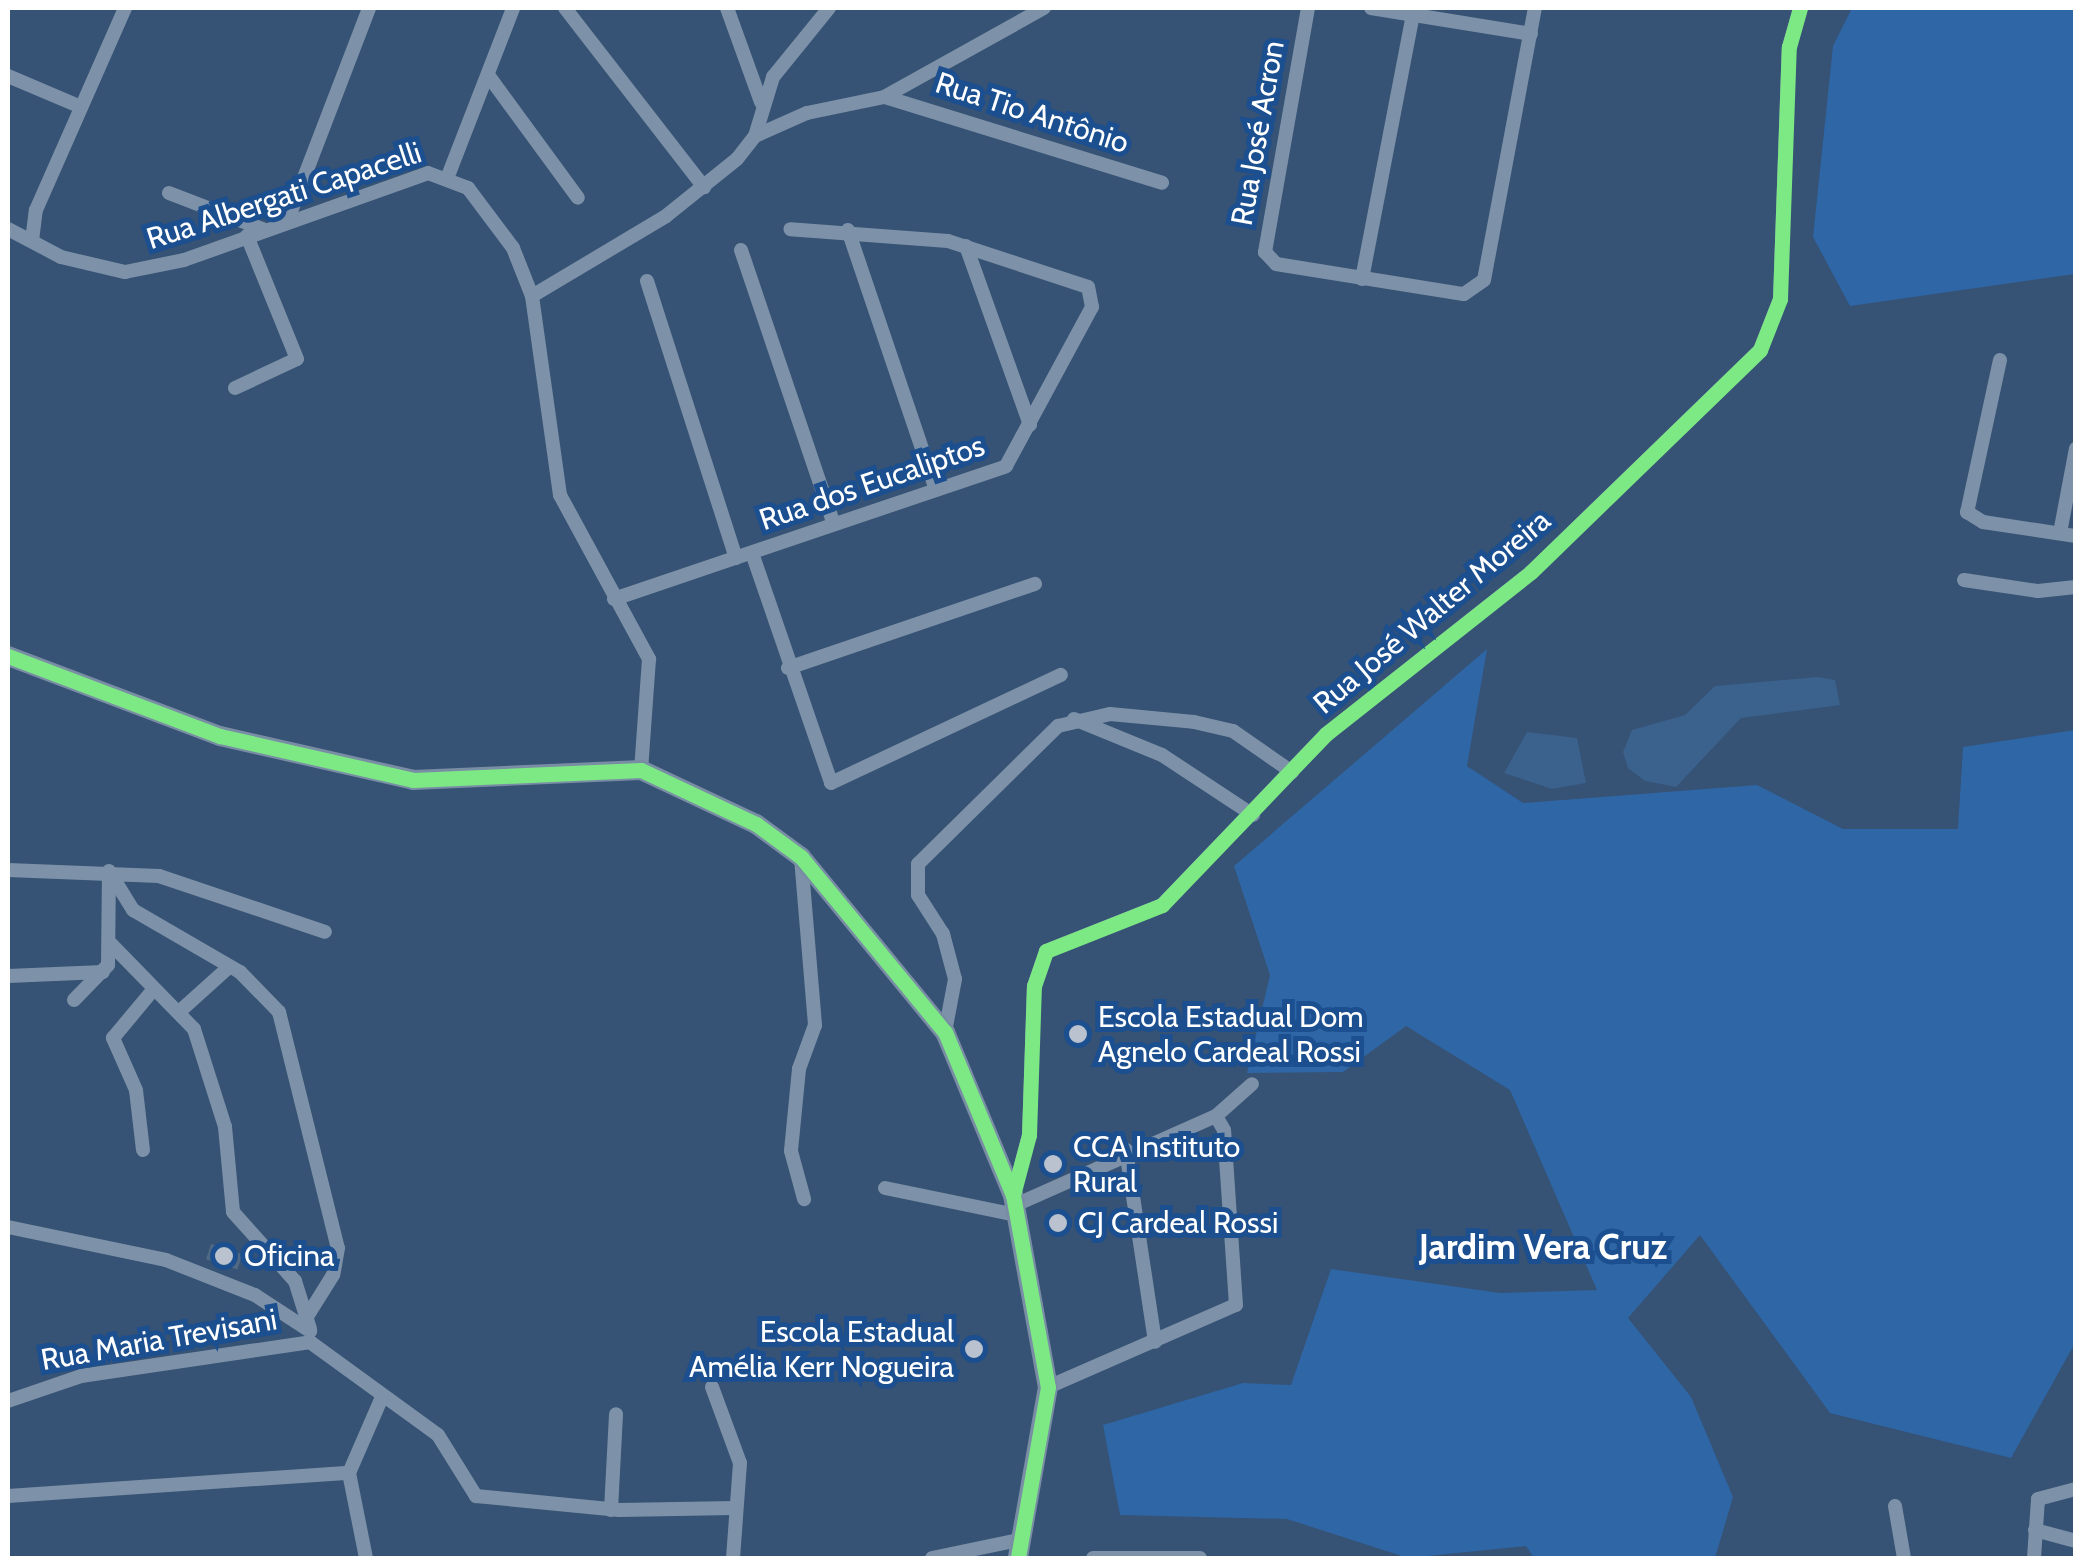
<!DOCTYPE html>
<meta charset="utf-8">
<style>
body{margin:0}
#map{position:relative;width:2083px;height:1566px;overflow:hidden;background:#365274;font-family:Cabin,sans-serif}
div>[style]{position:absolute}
.green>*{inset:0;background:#2f66a5}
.water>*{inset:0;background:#3b618d}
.building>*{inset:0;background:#526984;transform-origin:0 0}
.street>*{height:14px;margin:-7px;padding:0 7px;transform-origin:7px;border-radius:7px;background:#7d92a8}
.secondary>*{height:20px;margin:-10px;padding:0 10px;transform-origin:10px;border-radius:10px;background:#798da4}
.cycleway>*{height:15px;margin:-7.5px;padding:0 7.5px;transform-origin:7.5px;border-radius:7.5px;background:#7ce984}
.dots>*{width:28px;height:28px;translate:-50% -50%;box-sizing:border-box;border:5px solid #1b4f8f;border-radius:50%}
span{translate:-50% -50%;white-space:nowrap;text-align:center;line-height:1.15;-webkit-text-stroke:10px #1b4f8f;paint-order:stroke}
.street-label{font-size:30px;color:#fff}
.poi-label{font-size:30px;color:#fff}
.left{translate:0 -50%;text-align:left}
.right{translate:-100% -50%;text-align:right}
.quarter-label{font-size:35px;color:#fff;font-weight:700}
.frame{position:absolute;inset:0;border:10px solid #fff;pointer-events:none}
</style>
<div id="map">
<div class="green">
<div style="clip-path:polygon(1852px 8px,2075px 8px,2075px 274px,1850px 306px,1813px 237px,1833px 46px)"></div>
<div style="clip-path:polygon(1487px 649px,1467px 766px,1523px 803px,1757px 785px,1843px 829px,1958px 829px,1963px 747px,2075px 730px,2075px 1343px,2011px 1458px,1830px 1413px,1700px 1235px,1628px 1318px,1691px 1397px,1733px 1497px,1715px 1558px,1534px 1558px,1526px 1546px,1408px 1558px,1287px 1519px,1120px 1515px,1103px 1425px,1243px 1383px,1291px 1385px,1331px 1269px,1500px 1293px,1597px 1290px,1510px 1090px,1406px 1026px,1343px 1072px,1247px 1073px,1270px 975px,1234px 866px)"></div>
</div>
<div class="water">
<div style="clip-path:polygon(1818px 677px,1835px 680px,1840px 705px,1741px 718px,1676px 787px,1645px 781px,1628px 768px,1623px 752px,1632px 730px,1685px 715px,1715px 686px)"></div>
<div style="clip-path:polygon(1527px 732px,1577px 738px,1586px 783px,1552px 789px,1504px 773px)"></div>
</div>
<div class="building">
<div style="left:211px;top:1244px;width:33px;height:16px;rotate:18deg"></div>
</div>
<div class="street">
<div style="left:565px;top:8px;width:227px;rotate:52.2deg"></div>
<div style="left:727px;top:8px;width:100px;rotate:70.1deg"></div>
<div style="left:1308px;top:8px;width:248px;rotate:100deg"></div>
<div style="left:1265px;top:252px;width:16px;rotate:47deg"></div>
<div style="left:1276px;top:264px;width:190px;rotate:9.1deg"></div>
<div style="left:1464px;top:294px;width:24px;rotate:-35deg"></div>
<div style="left:1484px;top:280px;width:277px;rotate:-79.4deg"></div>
<div style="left:1371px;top:8px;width:162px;rotate:9.2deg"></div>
<div style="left:488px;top:75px;width:152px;rotate:53.8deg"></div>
<div style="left:8px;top:76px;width:79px;rotate:23deg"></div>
<div style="left:885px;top:97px;width:290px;rotate:17.2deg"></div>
<div style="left:755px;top:136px;width:57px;rotate:-23.9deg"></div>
<div style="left:807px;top:113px;width:79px;rotate:-11.7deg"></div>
<div style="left:884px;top:97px;width:183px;rotate:-29.1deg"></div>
<div style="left:448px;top:176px;width:180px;rotate:-68.8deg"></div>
<div style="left:169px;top:193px;width:103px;rotate:21.1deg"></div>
<div style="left:287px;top:222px;width:229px;rotate:-69deg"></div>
<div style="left:8px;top:229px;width:60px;rotate:27.8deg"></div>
<div style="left:61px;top:257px;width:66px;rotate:13.2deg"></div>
<div style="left:125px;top:272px;width:60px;rotate:-11.5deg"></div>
<div style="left:184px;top:260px;width:259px;rotate:-19.6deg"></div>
<div style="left:428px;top:173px;width:43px;rotate:20.6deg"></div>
<div style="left:468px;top:188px;width:75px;rotate:53.1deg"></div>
<div style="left:513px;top:248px;width:52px;rotate:68.4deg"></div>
<div style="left:532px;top:296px;width:201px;rotate:82deg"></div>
<div style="left:560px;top:495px;width:187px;rotate:61.5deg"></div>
<div style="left:649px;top:659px;width:111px;rotate:94.1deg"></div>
<div style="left:848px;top:230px;width:274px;rotate:71.3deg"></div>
<div style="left:32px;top:241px;width:31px;rotate:-83deg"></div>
<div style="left:36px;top:210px;width:221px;rotate:-66.2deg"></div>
<div style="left:966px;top:246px;width:190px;rotate:70.3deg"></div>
<div style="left:741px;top:250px;width:289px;rotate:71.3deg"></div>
<div style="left:1362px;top:279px;width:276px;rotate:-79.1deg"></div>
<div style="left:647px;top:281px;width:291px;rotate:72.2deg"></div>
<div style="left:532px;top:296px;width:156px;rotate:-30.8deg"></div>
<div style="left:666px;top:216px;width:91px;rotate:-38.8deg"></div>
<div style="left:737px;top:159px;width:29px;rotate:-52deg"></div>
<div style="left:755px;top:136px;width:62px;rotate:-73deg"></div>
<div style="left:773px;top:77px;width:89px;rotate:-50.9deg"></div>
<div style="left:2000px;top:360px;width:156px;rotate:102.2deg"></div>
<div style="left:1967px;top:512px;width:19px;rotate:32deg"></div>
<div style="left:1983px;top:522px;width:94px;rotate:8.6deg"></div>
<div style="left:235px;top:388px;width:68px;rotate:-25.1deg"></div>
<div style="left:297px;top:359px;width:133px;rotate:-112.1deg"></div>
<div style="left:2060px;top:533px;width:86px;rotate:-79.3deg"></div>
<div style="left:752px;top:553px;width:243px;rotate:71deg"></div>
<div style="left:831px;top:783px;width:254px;rotate:-25.2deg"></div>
<div style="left:1964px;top:580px;width:75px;rotate:8.5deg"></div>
<div style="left:2038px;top:591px;width:38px;rotate:-6deg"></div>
<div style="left:614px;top:599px;width:414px;rotate:-18.7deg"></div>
<div style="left:1006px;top:466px;width:181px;rotate:-61.6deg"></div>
<div style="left:1092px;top:307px;width:20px;rotate:-101deg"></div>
<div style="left:1088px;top:287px;width:147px;rotate:-161.8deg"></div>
<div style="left:948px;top:241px;width:158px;rotate:-175.7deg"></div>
<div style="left:788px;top:668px;width:261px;rotate:-18.8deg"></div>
<div style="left:1074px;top:719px;width:95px;rotate:22.2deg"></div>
<div style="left:1162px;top:755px;width:109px;rotate:33.4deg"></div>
<div style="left:801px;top:858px;width:168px;rotate:85.2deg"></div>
<div style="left:815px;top:1025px;width:47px;rotate:110deg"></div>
<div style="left:799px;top:1069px;width:82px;rotate:95.6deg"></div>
<div style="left:791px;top:1151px;width:50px;rotate:74.8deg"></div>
<div style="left:8px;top:870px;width:151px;rotate:2.3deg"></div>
<div style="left:159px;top:876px;width:175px;rotate:18.6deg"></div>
<div style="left:109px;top:871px;width:46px;rotate:58.4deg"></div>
<div style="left:133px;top:910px;width:124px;rotate:30.1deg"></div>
<div style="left:240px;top:972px;width:56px;rotate:45.7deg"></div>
<div style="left:279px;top:1012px;width:243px;rotate:76deg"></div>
<div style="left:338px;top:1248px;width:27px;rotate:100deg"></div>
<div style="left:333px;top:1275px;width:47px;rotate:122deg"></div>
<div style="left:111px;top:944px;width:119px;rotate:45.7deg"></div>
<div style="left:194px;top:1029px;width:103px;rotate:72.4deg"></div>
<div style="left:225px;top:1127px;width:85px;rotate:84.6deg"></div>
<div style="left:233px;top:1212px;width:93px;rotate:48.1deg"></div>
<div style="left:295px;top:1281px;width:50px;rotate:72.6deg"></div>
<div style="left:8px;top:976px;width:95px;rotate:-2.4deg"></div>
<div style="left:74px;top:1000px;width:49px;rotate:-45.8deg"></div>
<div style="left:108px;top:965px;width:93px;rotate:-89.4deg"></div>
<div style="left:179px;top:1012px;width:67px;rotate:-42deg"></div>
<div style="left:945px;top:1032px;width:54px;rotate:-79.3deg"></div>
<div style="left:955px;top:979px;width:47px;rotate:-104.9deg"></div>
<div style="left:943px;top:934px;width:46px;rotate:-122.7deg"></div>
<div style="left:918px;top:895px;width:31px;rotate:-90deg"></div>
<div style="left:918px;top:864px;width:197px;rotate:-44.6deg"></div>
<div style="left:1058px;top:726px;width:53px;rotate:-13deg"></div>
<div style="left:1110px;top:714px;width:84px;rotate:5.4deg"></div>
<div style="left:1194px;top:722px;width:40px;rotate:13deg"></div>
<div style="left:1233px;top:731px;width:72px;rotate:34.8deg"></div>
<div style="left:1216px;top:1116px;width:48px;rotate:-41.6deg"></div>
<div style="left:143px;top:1150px;width:60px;rotate:-96.7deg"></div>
<div style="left:136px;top:1090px;width:57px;rotate:-113.9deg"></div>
<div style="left:113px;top:1038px;width:62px;rotate:-50.2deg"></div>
<div style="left:1126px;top:1150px;width:194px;rotate:81.4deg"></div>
<div style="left:885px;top:1188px;width:135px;rotate:11.6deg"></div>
<div style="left:1013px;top:1195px;width:62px;rotate:-75.1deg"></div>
<div style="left:1029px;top:1135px;width:149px;rotate:-88.1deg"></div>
<div style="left:1034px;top:986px;width:37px;rotate:-71deg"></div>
<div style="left:1046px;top:951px;width:125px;rotate:-21.6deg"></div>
<div style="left:1162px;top:905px;width:237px;rotate:-46.2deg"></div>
<div style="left:1326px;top:734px;width:261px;rotate:-38.3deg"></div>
<div style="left:1531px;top:572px;width:319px;rotate:-44.1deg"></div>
<div style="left:1760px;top:350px;width:55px;rotate:-68.6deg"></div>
<div style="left:1780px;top:299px;width:252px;rotate:-88deg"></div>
<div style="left:1789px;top:47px;width:41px;rotate:-74.2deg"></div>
<div style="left:1015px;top:1205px;width:220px;rotate:-23.9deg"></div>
<div style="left:8px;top:1227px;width:161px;rotate:11.8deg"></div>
<div style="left:166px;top:1260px;width:96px;rotate:21.5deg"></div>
<div style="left:255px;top:1295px;width:66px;rotate:33.2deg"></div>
<div style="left:712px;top:1387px;width:81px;rotate:69.8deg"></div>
<div style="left:740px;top:1463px;width:95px;rotate:94.2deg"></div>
<div style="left:1048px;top:1387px;width:205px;rotate:-23.6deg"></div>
<div style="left:1236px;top:1305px;width:175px;rotate:-93.9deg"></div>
<div style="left:1224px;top:1130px;width:16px;rotate:-120deg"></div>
<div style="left:8px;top:1401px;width:77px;rotate:-18.9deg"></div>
<div style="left:81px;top:1376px;width:232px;rotate:-8.4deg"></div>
<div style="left:310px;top:1342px;width:158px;rotate:36deg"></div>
<div style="left:438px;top:1435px;width:72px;rotate:58.1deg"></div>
<div style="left:476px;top:1496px;width:144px;rotate:5.6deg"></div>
<div style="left:619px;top:1510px;width:115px;rotate:-1deg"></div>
<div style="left:8px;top:1496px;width:342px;rotate:-3.9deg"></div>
<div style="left:1895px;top:1506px;width:53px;rotate:80.2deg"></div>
<div style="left:611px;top:1510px;width:96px;rotate:-87deg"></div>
<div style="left:2035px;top:1530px;width:42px;rotate:15deg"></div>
<div style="left:366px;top:1558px;width:87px;rotate:-101.3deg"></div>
<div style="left:349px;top:1473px;width:83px;rotate:-66.5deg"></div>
<div style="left:932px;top:1558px;width:94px;rotate:-11.7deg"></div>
<div style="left:1093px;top:1558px;width:107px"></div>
<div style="left:2034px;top:1558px;width:59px;rotate:-86.1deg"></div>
<div style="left:2038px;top:1499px;width:39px;rotate:-15deg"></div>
</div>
<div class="secondary">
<div style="left:8px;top:656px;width:227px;rotate:20.7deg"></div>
<div style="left:220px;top:736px;width:198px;rotate:12.8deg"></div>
<div style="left:413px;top:780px;width:228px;rotate:-2.5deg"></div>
<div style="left:641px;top:770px;width:127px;rotate:25.2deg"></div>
<div style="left:756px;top:824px;width:56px;rotate:36.3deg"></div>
<div style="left:801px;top:857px;width:227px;rotate:50.6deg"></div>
<div style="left:945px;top:1032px;width:177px;rotate:67.4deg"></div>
<div style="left:1013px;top:1195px;width:195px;rotate:79.7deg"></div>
<div style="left:1048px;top:1387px;width:174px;rotate:100deg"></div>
</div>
<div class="cycleway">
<div style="left:8px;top:656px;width:227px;rotate:20.7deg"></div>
<div style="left:220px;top:736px;width:198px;rotate:12.8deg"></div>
<div style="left:413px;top:780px;width:228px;rotate:-2.5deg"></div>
<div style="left:641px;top:770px;width:127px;rotate:25.2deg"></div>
<div style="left:756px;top:824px;width:56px;rotate:36.3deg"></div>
<div style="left:801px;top:857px;width:227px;rotate:50.6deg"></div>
<div style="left:945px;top:1032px;width:177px;rotate:67.4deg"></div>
<div style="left:1013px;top:1195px;width:195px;rotate:79.7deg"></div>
<div style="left:1048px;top:1387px;width:174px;rotate:100deg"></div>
<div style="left:1013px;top:1195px;width:62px;rotate:-75.1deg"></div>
<div style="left:1029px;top:1135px;width:149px;rotate:-88.1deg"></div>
<div style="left:1034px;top:986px;width:37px;rotate:-71deg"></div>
<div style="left:1046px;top:951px;width:125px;rotate:-21.6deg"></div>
<div style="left:1162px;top:905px;width:237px;rotate:-46.2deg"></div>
<div style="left:1326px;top:734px;width:261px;rotate:-38.3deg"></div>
<div style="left:1531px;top:572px;width:319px;rotate:-44.1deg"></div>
<div style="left:1760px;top:350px;width:55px;rotate:-68.6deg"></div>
<div style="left:1780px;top:299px;width:252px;rotate:-88deg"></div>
<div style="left:1789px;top:47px;width:41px;rotate:-74.2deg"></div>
</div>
<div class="dots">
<div style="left:1078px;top:1034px;background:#b9c2ce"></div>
<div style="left:1053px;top:1164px;background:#b9c2ce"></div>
<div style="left:1058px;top:1223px;background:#b9c2ce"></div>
<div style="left:224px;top:1256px;background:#b9c2ce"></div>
<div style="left:974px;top:1349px;background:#b9c2ce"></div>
</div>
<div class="street-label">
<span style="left:1032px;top:113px;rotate:18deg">Rua Tio Antônio</span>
<span style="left:1258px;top:133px;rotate:-80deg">Rua José Acron</span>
<span style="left:284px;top:196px;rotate:-18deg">Rua Albergati Capacelli</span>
<span style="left:872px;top:483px;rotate:-19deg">Rua dos Eucaliptos</span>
<span style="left:1432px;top:612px;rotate:-40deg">Rua José Walter Moreira</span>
<span style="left:159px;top:1340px;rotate:-10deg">Rua Maria Trevisani</span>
</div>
<div class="poi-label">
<span class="left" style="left:1098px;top:1034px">Escola Estadual Dom<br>Agnelo Cardeal Rossi</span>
<span class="left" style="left:1073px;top:1164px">CCA Instituto<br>Rural</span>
<span class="left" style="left:1078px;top:1223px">CJ Cardeal Rossi</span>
<span class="left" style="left:244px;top:1256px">Oficina</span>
<span class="right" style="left:954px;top:1349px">Escola Estadual<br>Amélia Kerr Nogueira</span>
</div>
<div class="quarter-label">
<span style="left:1543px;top:1247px">Jardim Vera Cruz</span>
</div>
<div class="frame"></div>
</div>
